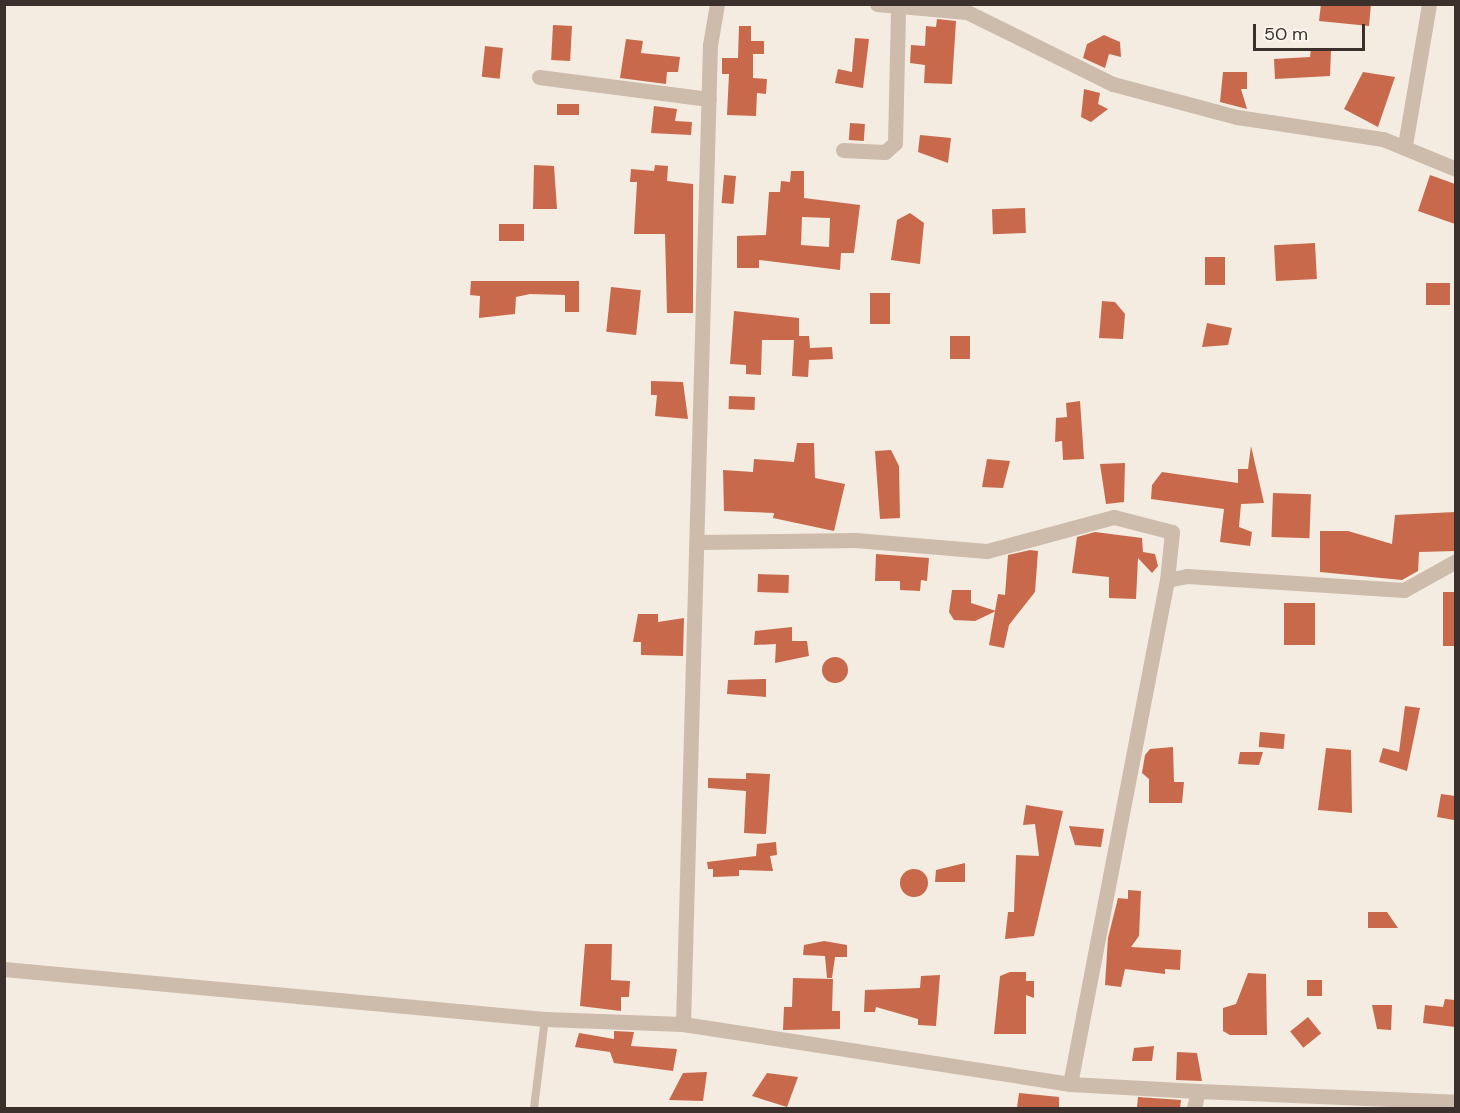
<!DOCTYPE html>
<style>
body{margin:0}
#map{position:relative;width:1460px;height:1113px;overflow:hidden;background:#f4ebe1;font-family:"DM Sans",sans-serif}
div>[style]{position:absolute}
.building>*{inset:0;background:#c8694b;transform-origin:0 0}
.round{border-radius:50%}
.service>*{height:8px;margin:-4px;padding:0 4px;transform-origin:4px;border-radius:4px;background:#cdbbac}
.minor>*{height:15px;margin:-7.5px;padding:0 7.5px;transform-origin:7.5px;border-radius:7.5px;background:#cdbbac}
span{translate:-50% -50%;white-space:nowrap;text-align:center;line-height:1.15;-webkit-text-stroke:4.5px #fbf5ee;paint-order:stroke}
.frame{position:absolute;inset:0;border:6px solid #3b302b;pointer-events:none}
.scale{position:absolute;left:1253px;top:24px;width:112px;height:27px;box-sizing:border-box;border:3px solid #3b302b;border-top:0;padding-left:8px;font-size:18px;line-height:21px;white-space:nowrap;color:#3b302b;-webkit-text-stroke:4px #fbf5ee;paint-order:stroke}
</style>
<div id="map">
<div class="building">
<div style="clip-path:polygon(1321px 4px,1371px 4px,1369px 26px,1319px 21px)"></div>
<div style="clip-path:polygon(937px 19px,956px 21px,952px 84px,924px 83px,925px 65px,910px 63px,911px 45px,925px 46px,926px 26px,936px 27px)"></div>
<div style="left:553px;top:25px;width:19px;height:35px;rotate:3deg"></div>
<div style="clip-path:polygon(739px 26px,751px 26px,751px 41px,764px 41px,764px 54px,753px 54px,753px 78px,767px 79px,766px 94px,757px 93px,756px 116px,727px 115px,729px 74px,722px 74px,722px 58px,738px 58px)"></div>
<div style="clip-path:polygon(1104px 35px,1120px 42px,1121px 57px,1109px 54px,1105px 68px,1083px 58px,1087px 44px)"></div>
<div style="clip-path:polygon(855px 38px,869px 39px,863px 88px,835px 83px,838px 69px,852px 72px)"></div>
<div style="clip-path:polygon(626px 39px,643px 41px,641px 53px,680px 57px,678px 72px,667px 72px,666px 84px,620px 78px)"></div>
<div style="left:485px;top:46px;width:18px;height:31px;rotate:6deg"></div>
<div style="clip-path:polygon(1311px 49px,1331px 50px,1330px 76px,1275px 79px,1274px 59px,1310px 57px)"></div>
<div style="clip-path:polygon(1223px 72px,1247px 72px,1247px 89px,1241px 89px,1247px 109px,1220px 102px)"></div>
<div style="clip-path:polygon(1363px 72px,1395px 77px,1378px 127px,1344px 109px)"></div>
<div style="clip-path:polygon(1084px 89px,1100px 93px,1098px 104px,1108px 109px,1091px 122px,1081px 117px)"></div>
<div style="left:557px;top:104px;width:22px;height:11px"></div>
<div style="clip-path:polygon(654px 106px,677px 109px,675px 121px,692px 122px,691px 135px,651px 133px)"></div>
<div style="left:850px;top:123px;width:15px;height:17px;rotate:4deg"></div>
<div style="clip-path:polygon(920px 135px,951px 138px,948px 163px,918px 152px)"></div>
<div style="clip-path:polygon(534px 165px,554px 166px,557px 209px,533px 209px)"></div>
<div style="clip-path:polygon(655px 165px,668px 166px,667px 181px,693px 184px,693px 313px,667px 313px,665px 234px,634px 234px,637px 182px,630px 182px,631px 169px,654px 171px)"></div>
<div style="clip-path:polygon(evenodd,791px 171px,804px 171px,804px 198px,860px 205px,854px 253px,841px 253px,840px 270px,759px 260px,759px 268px,737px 268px,737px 236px,766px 235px,769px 192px,780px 192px,781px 181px,790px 182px,791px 171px,802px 217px,830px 218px,829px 247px,801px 245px,802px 217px)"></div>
<div style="left:724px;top:175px;width:12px;height:28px;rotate:5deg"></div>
<div style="clip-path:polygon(1430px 175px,1455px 184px,1455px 224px,1418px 211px)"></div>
<div style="left:1025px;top:208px;width:25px;height:33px;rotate:88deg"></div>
<div style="clip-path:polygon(910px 213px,924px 223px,920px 264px,891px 260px,897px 220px)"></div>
<div style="left:499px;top:224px;width:25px;height:17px"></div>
<div style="left:1315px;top:243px;width:36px;height:41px;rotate:87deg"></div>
<div style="left:1205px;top:257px;width:20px;height:28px"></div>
<div style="clip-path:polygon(471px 281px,579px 281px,579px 312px,565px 312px,565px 295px,530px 294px,516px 297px,515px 314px,479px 318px,480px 296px,470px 295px)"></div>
<div style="left:1426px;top:283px;width:24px;height:22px"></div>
<div style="left:611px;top:287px;width:30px;height:45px;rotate:6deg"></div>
<div style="left:870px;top:293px;width:20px;height:31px"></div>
<div style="clip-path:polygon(1102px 301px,1115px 302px,1125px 314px,1123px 339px,1099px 338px)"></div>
<div style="clip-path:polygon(734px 311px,799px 318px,799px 336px,809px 336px,810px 348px,832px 347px,833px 359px,809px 360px,808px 377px,792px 376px,794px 340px,762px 340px,761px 375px,746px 374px,746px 365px,730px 364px)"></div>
<div style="clip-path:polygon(1207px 323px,1232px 328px,1228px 345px,1202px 347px)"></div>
<div style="left:950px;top:336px;width:20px;height:23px"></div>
<div style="clip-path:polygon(651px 381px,683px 382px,688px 419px,655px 416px,657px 395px,651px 395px)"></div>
<div style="left:729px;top:396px;width:26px;height:13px;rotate:2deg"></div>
<div style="clip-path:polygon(1080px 401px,1084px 459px,1063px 460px,1062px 441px,1055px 442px,1056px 418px,1067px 417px,1066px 403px)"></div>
<div style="clip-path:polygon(797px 443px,814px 443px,815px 478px,845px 484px,834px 531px,773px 518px,774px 513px,724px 511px,723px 470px,753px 472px,754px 459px,794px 462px)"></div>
<div style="clip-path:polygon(1251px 446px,1264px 503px,1241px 504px,1239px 527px,1252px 532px,1250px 546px,1220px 542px,1224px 509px,1151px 499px,1152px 485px,1162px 472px,1238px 483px,1238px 469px,1248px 469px)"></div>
<div style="clip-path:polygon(891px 450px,899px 466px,900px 518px,880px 519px,875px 451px)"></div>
<div style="clip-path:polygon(987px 459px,1010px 461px,1003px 488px,982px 487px)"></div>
<div style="clip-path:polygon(1125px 463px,1124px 502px,1106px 504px,1100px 464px)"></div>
<div style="left:1273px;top:493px;width:38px;height:44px;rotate:2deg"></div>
<div style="clip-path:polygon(1455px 512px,1455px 551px,1419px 552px,1418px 571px,1402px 580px,1320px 572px,1320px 531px,1348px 531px,1392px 544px,1395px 515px)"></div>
<div style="clip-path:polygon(1095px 532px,1142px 538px,1143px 552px,1155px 554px,1158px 566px,1152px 573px,1138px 558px,1136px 599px,1109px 598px,1109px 577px,1072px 573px,1077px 537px)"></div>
<div style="clip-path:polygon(1030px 550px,1038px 551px,1035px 592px,1009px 625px,1004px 648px,989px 645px,998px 594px,1005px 595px,1008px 555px)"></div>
<div style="clip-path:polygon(876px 554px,929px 558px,927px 581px,921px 580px,920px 591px,900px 590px,900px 581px,875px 581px)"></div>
<div style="left:758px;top:574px;width:31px;height:18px;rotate:2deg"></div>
<div style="clip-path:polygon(952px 590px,971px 590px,971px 603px,996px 611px,975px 621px,954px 620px,949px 612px)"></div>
<div style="left:1443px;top:592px;width:12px;height:54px"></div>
<div style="left:1284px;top:603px;width:31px;height:42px"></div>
<div style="clip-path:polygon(638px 614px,658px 614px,658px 622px,684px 618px,683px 656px,641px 655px,641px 642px,633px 642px)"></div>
<div style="clip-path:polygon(792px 627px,792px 641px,807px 641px,809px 656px,775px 663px,776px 644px,754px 645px,755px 631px)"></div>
<div class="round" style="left:822px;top:657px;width:26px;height:26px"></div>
<div style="clip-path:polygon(766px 679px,766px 697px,727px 694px,728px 680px)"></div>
<div style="clip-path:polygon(1405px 706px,1420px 708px,1407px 771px,1379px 762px,1383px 748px,1399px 752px)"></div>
<div style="left:1260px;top:732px;width:25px;height:15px;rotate:5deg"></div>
<div style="clip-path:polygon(1173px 747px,1174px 782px,1184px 782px,1182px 803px,1149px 803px,1149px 779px,1142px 773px,1145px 755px,1150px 749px)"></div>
<div style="clip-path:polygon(1326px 748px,1351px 750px,1352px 813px,1318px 810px)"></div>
<div style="clip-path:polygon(1240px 752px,1263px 752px,1259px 765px,1238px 764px)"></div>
<div style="clip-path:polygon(746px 773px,770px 774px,766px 834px,744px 833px,746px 791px,708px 788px,708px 778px,746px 779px)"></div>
<div style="clip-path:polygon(1441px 794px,1455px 796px,1454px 820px,1437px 817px)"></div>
<div style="clip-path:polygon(1026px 805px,1063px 811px,1034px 936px,1005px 939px,1008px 912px,1014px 912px,1016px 855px,1039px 856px,1035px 824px,1023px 825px)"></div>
<div style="clip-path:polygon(1069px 826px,1104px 829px,1101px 847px,1075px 845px)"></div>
<div style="clip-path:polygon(776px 842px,777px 855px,770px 856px,773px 871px,739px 870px,739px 876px,713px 877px,713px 869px,708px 869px,707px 862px,756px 856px,757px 844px)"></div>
<div style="clip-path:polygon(965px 863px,965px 882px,935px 882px,936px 870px)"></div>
<div class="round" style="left:900px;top:869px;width:28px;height:28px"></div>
<div style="clip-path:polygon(1128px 890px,1141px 891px,1139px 936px,1131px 947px,1181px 950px,1180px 970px,1165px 969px,1165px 974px,1125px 969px,1121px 987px,1105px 985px,1108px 938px,1118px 898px,1128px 899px)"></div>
<div style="clip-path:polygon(1368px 912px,1387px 912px,1398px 928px,1368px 928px)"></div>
<div style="clip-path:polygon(824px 941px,847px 945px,847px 957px,835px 957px,832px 978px,827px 978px,825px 956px,803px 955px,804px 945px)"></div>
<div style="clip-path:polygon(585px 944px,612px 944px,611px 980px,630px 981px,629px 997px,621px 997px,621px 1011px,580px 1006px)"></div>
<div style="clip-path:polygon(1010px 972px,1026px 972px,1026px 981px,1034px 981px,1034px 998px,1026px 995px,1026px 1034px,994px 1034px,1000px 976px)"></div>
<div style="clip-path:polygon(1248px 973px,1266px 974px,1267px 1035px,1230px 1035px,1223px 1031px,1223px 1008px,1236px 1004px)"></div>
<div style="clip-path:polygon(940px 975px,936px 1026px,918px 1025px,918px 1019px,876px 1007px,875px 1012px,864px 1012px,865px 990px,920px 988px,921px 976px)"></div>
<div style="clip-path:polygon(793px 978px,833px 979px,832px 1011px,840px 1011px,840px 1029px,783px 1030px,784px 1007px,792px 1007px)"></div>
<div style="left:1307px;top:980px;width:15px;height:16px"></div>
<div style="clip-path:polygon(1445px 999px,1455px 1000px,1455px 1027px,1423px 1023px,1425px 1005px,1443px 1007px)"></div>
<div style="clip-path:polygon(1372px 1005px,1392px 1005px,1391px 1030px,1377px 1029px)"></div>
<div style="left:1308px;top:1017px;width:21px;height:23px;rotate:51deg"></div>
<div style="clip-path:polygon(614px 1031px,634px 1032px,631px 1046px,677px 1049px,673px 1071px,614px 1063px,610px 1052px,575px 1047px,579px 1033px,614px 1039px)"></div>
<div style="clip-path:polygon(1154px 1046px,1152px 1061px,1132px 1061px,1134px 1048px)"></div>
<div style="clip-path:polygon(1177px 1052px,1197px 1053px,1202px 1081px,1176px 1080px)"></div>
<div style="clip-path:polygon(707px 1072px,703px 1101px,669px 1100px,683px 1073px)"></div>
<div style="clip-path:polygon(767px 1073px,798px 1077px,787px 1107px,752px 1096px)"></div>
<div style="clip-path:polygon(1019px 1093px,1059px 1097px,1059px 1108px,1017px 1108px)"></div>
<div style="clip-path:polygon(1138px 1097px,1181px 1100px,1180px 1108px,1137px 1108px)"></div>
</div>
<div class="service">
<div style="left:534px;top:1108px;width:90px;rotate:-83deg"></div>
</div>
<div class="minor">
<div style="left:877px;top:4px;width:90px;rotate:5.1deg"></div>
<div style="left:967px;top:12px;width:163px;rotate:26.3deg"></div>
<div style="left:1113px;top:84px;width:128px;rotate:14.9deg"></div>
<div style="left:1237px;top:117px;width:148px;rotate:8.6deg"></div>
<div style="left:1383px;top:139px;width:79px;rotate:22.3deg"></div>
<div style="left:539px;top:77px;width:171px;rotate:7.4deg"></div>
<div style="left:1405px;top:145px;width:143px;rotate:-80.3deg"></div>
<div style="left:843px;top:150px;width:42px;rotate:2.7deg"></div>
<div style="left:885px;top:152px;width:13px;rotate:-42deg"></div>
<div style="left:895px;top:143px;width:133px;rotate:-88.7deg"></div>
<div style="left:698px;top:542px;width:157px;rotate:-0.7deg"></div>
<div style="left:855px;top:540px;width:132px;rotate:4.8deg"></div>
<div style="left:987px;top:551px;width:131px;rotate:-15deg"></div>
<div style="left:1114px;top:517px;width:60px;rotate:14.5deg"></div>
<div style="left:1172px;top:532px;width:48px;rotate:95.9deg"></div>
<div style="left:4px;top:969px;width:543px;rotate:5.28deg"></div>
<div style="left:545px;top:1019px;width:138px;rotate:2.1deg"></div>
<div style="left:683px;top:1024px;width:979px;rotate:-88.42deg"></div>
<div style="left:710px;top:45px;width:42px;rotate:-80.3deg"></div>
<div style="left:683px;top:1024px;width:392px;rotate:8.8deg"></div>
<div style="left:1070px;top:1084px;width:128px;rotate:3.1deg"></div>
<div style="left:1070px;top:1084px;width:513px;rotate:-79.11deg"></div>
<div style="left:1167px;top:580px;width:20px;rotate:-11deg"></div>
<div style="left:1187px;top:576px;width:217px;rotate:3.7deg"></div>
<div style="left:1404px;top:590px;width:60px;rotate:-29.1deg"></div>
<div style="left:1194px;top:1108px;width:17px;rotate:-77deg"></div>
<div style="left:1198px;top:1091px;width:258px;rotate:2.4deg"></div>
</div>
<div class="frame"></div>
<div class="scale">50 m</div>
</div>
